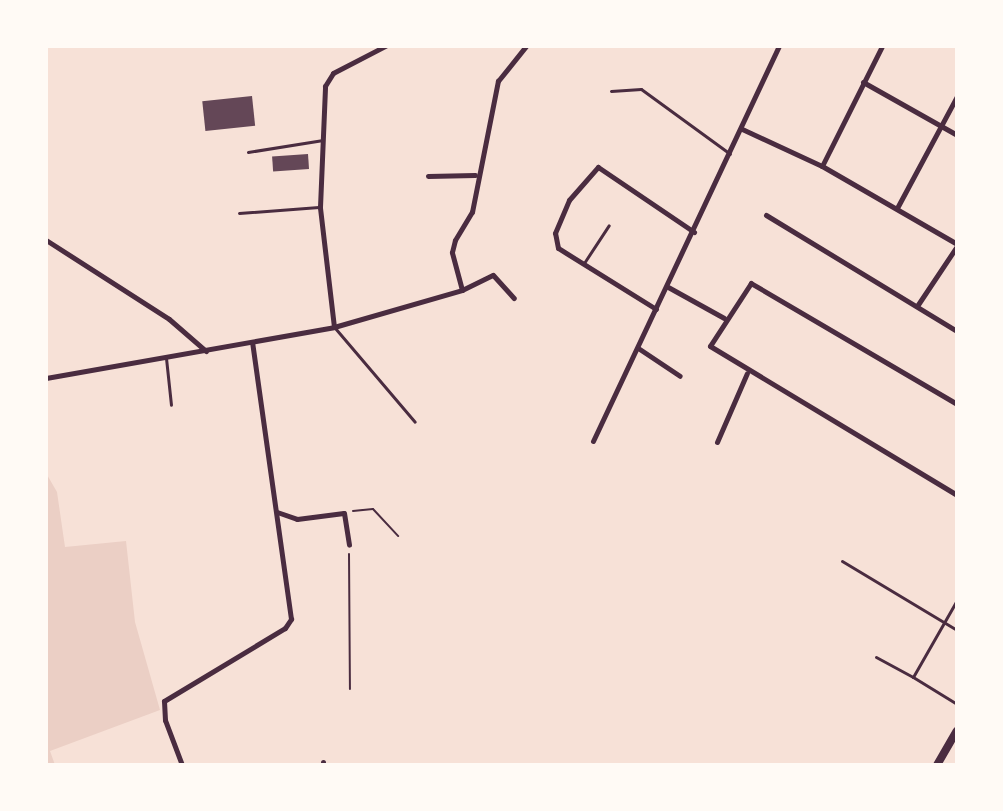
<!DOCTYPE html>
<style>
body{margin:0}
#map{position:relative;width:1003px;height:811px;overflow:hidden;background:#f7e1d7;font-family:Georgia,serif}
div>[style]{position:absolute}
.green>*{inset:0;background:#ebcfc5}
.building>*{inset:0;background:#644757;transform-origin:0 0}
.path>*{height:2px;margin:-1px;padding:0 1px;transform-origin:1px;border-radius:1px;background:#4a2c40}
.service>*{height:3px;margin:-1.5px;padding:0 1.5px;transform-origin:1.5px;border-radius:1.5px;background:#4a2c40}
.minor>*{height:5px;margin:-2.5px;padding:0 2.5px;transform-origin:2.5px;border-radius:2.5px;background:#4a2c40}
.primary>*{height:8px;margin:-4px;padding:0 4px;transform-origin:4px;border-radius:4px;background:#4a2c40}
span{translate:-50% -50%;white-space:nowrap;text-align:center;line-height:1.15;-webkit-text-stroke:8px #fffaf5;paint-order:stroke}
.frame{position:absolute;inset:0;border:48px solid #fffaf5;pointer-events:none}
</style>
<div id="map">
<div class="green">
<div style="clip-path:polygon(46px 473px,57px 492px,65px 547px,126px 541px,135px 622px,160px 710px,50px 751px,55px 765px,46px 765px)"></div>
</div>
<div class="building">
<div style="left:252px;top:96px;width:30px;height:50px;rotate:84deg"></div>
<div style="left:308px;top:154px;width:15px;height:36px;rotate:86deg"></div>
</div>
<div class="path">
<div style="left:353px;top:511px;width:20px;rotate:-6deg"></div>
<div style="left:373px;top:509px;width:37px;rotate:47deg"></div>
<div style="left:349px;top:554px;width:135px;rotate:89.6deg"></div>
</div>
<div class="service">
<div style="left:611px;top:91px;width:30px;rotate:-4deg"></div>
<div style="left:641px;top:89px;width:110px;rotate:36.1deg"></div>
<div style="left:248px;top:152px;width:76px;rotate:-9.1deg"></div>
<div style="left:239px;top:213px;width:80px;rotate:-4.3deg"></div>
<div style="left:584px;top:263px;width:45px;rotate:-56.7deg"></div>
<div style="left:335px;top:328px;width:123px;rotate:49.6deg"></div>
<div style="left:166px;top:358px;width:47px;rotate:83.9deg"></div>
<div style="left:842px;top:561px;width:134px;rotate:31deg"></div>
<div style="left:876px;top:657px;width:42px;rotate:28.4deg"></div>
<div style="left:913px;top:677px;width:89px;rotate:-60.3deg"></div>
<div style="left:913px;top:677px;width:52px;rotate:31.5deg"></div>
</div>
<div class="minor">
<div style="left:863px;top:82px;width:108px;rotate:29.4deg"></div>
<div style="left:742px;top:129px;width:88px;rotate:24.8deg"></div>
<div style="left:822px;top:166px;width:156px;rotate:30deg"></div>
<div style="left:822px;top:166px;width:134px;rotate:-63.4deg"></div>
<div style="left:428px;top:176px;width:47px;rotate:-1.2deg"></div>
<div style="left:897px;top:208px;width:127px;rotate:-61.8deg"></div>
<div style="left:766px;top:215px;width:223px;rotate:31.3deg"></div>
<div style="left:46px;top:240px;width:146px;rotate:32.7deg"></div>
<div style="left:169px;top:319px;width:49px;rotate:40.9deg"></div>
<div style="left:668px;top:287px;width:64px;rotate:29deg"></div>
<div style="left:462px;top:290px;width:34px;rotate:-26deg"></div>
<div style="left:493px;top:275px;width:31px;rotate:48deg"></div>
<div style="left:917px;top:306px;width:72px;rotate:-56.3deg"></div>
<div style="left:656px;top:309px;width:115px;rotate:-148.1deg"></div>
<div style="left:558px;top:248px;width:15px;rotate:-101deg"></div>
<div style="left:555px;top:233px;width:36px;rotate:-67deg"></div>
<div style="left:569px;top:200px;width:44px;rotate:-48.7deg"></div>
<div style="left:598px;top:167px;width:116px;rotate:34.1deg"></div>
<div style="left:334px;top:327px;width:121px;rotate:-96.7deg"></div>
<div style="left:320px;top:207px;width:121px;rotate:-87.6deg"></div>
<div style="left:325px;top:86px;width:15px;rotate:-58deg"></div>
<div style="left:333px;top:73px;width:59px;rotate:-27.4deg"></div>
<div style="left:638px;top:348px;width:50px;rotate:33.7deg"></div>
<div style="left:46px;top:378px;width:292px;rotate:-10deg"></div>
<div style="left:334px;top:327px;width:133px;rotate:-16.1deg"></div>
<div style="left:462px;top:290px;width:39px;rotate:-105deg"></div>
<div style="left:452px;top:252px;width:12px;rotate:-76deg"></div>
<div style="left:455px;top:240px;width:33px;rotate:-59deg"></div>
<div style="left:472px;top:212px;width:134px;rotate:-78.8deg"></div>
<div style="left:498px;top:81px;width:45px;rotate:-51.3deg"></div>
<div style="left:957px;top:404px;width:239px;rotate:-149.6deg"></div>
<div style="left:751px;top:283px;width:75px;rotate:123.1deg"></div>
<div style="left:710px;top:346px;width:288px;rotate:31.1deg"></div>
<div style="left:593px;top:441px;width:437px;rotate:-64.8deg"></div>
<div style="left:717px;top:442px;width:75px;rotate:-66.5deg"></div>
<div style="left:277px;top:512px;width:21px;rotate:19deg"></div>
<div style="left:297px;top:519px;width:47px;rotate:-7.3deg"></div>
<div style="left:344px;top:513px;width:32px;rotate:81deg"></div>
<div style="left:182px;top:765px;width:48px;rotate:-110.7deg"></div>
<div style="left:165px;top:720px;width:19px;rotate:-93deg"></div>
<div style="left:164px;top:701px;width:141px;rotate:-31.1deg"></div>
<div style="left:285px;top:628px;width:11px;rotate:-56deg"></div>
<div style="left:291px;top:619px;width:279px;rotate:-98deg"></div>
<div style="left:323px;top:765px;width:3px;rotate:-90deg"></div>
</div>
<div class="primary">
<div style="left:937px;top:765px;width:39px;rotate:-60deg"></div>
</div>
<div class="frame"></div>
</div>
